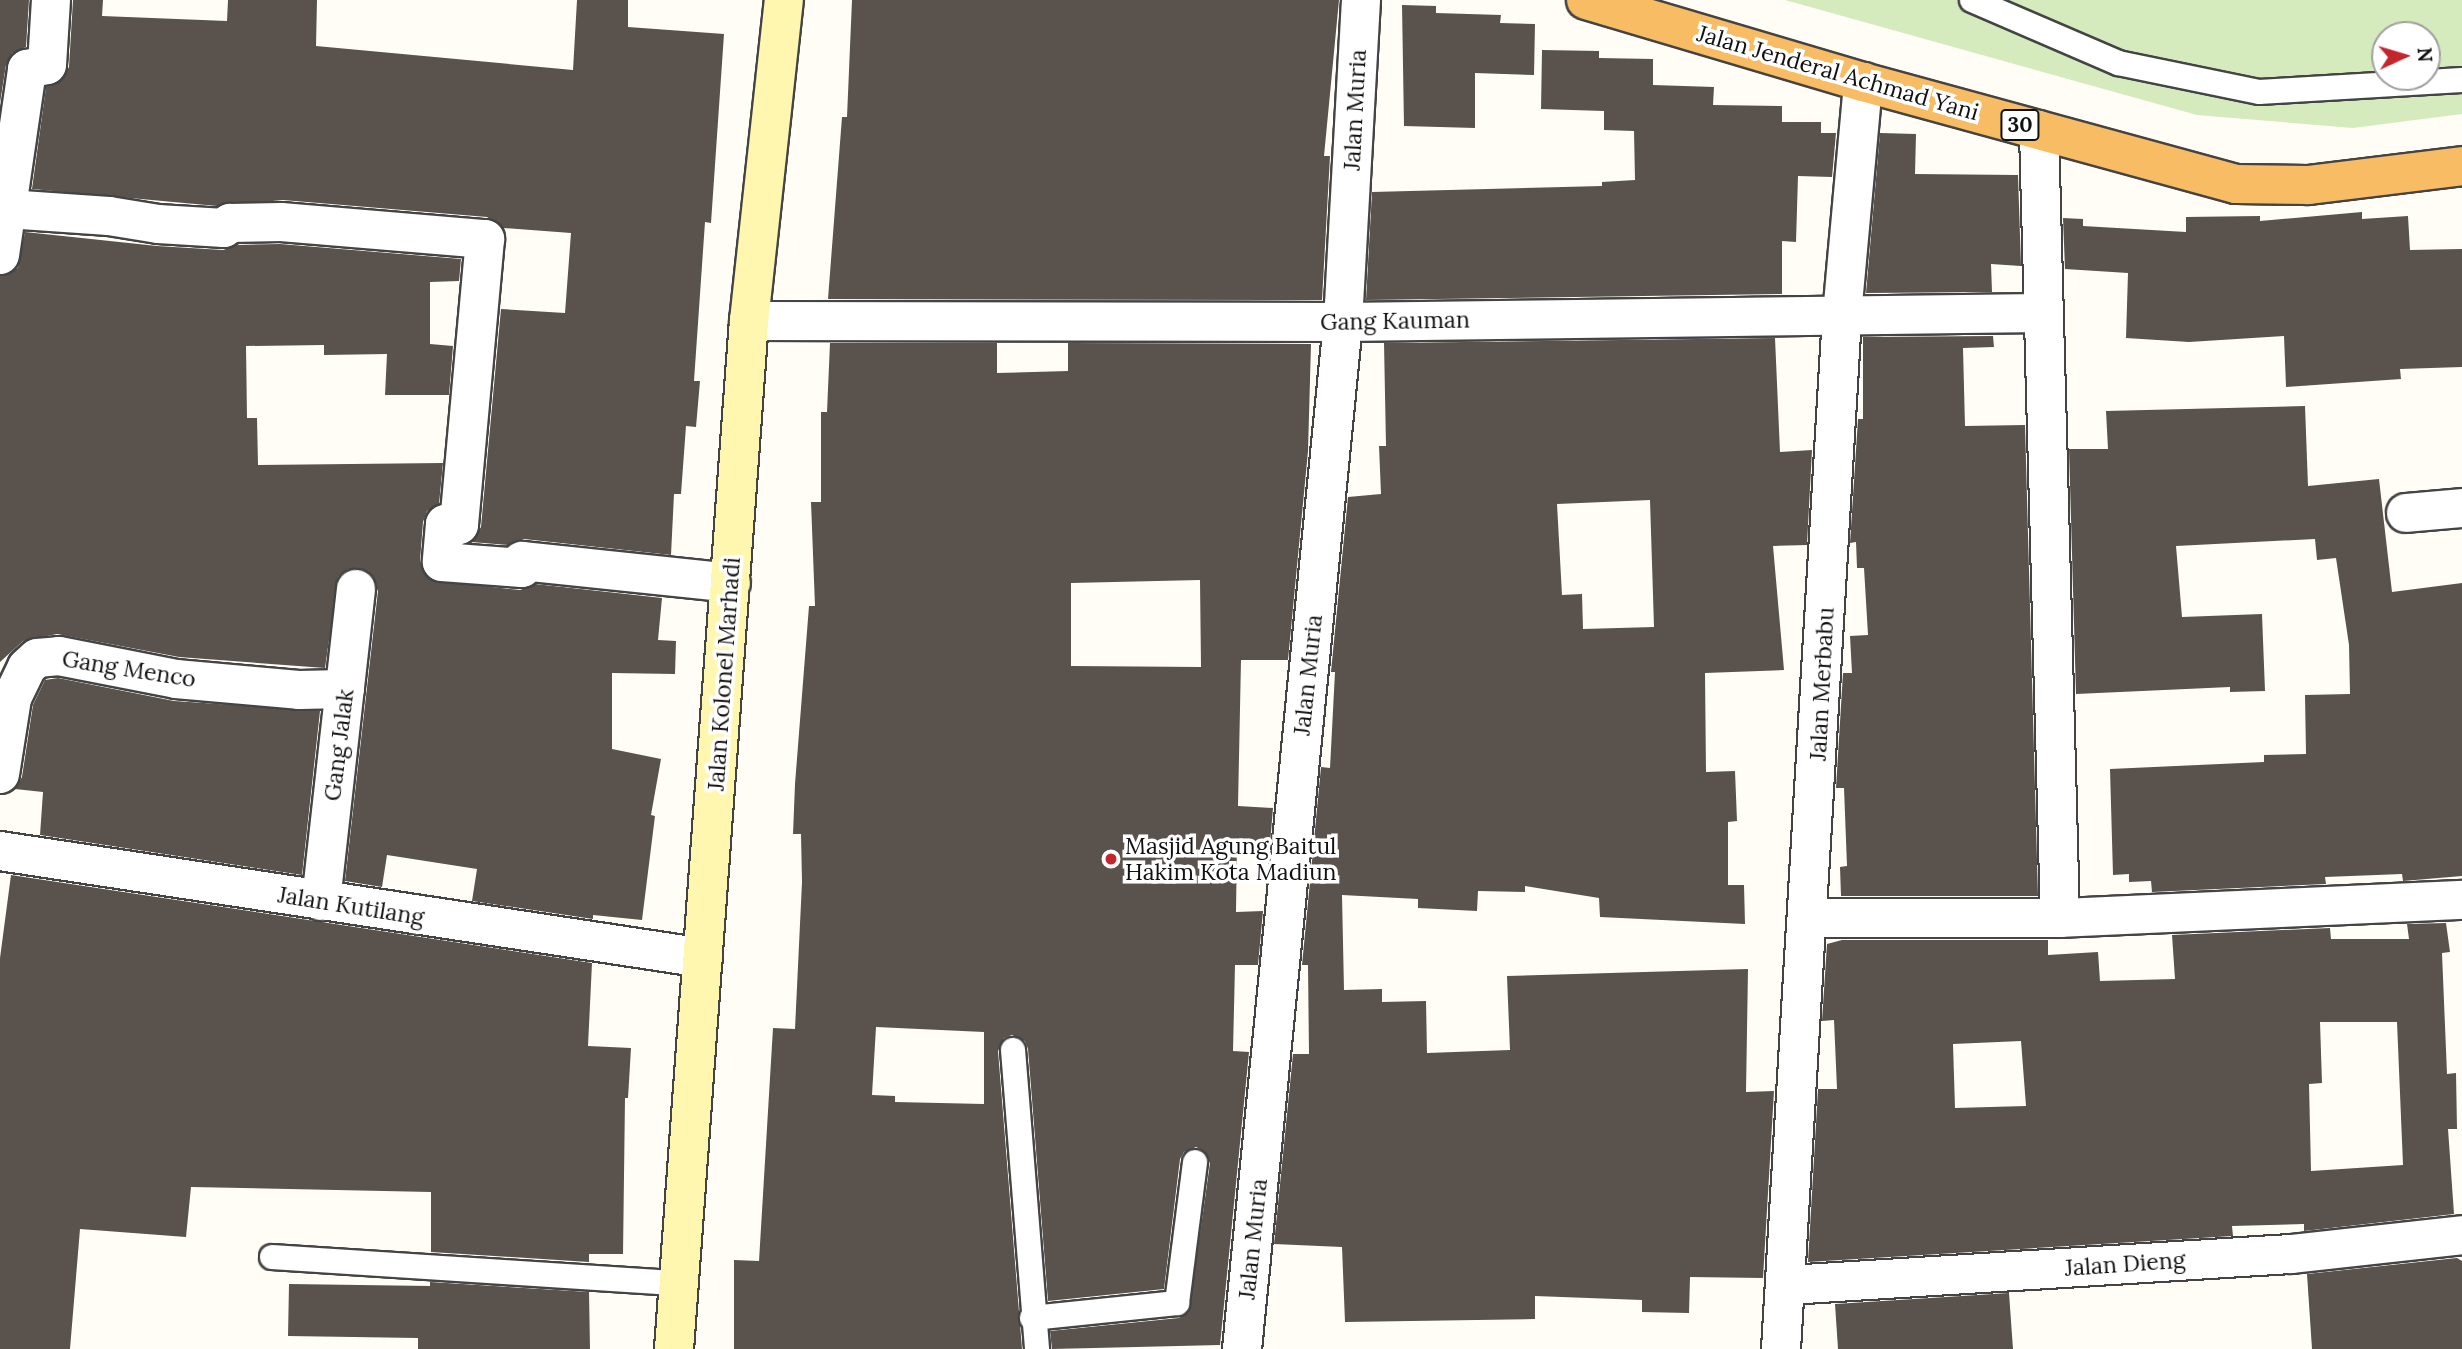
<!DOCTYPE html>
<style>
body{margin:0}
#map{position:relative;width:2462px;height:1349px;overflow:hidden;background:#fffdf5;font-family:Lora,serif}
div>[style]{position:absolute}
.green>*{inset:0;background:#d5ebbd}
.building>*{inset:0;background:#5a524d}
.roads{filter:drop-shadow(2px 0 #444) drop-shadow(-2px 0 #444) drop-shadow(0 2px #444) drop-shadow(0 -2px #444)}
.service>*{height:24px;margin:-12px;padding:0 12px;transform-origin:12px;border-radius:12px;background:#fff}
.minor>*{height:38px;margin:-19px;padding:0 19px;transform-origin:19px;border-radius:19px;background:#fff}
.tertiary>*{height:38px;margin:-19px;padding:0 19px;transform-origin:19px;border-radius:19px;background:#fff}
.secondary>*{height:38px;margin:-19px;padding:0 19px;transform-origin:19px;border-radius:19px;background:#fff6b0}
.trunk>*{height:38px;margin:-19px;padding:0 19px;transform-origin:19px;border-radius:19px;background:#f7bc64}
.dots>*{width:19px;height:19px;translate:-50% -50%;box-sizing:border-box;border:4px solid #fff;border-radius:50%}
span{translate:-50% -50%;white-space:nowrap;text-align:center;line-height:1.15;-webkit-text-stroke:7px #fff;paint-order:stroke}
.shield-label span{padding:2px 5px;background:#fff;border:2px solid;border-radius:5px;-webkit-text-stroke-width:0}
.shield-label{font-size:21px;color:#111;font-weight:700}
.street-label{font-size:23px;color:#111}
.poi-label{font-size:23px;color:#111}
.left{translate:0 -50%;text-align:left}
.north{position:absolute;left:2371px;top:21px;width:70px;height:70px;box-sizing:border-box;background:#fff;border:2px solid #a0a0a0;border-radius:50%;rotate:86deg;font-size:19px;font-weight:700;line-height:28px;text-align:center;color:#111}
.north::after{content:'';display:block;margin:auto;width:24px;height:32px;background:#c4262e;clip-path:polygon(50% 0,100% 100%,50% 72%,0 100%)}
</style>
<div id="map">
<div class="green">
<div style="clip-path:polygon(evenodd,1785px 0,2462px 0,2462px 114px,2353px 128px,2197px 115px,1785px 0,2385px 35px,2427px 35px,2427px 77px,2385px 77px,2385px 35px)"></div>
</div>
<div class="building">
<div style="clip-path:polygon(0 0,29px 0,26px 47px,12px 53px,6px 65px,0 103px)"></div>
<div style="clip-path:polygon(73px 0,103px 0,102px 16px,227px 21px,228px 0,317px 0,316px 46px,573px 70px,577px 0,628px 0,628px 27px,724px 34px,711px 223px,705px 222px,694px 381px,700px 381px,696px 427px,686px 426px,681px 494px,674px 494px,671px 555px,524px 539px,508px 545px,471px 542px,481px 527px,501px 309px,565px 313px,571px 233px,503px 228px,487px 217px,283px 200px,217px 206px,32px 189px,46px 87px,60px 82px,69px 67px)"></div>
<div style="clip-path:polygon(852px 0,1339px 0,1324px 156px,1330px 156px,1322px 300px,828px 299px,842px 117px,847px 117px)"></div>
<div style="clip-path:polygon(1402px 5px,1436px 6px,1436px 13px,1501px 15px,1500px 23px,1535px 24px,1534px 75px,1475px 73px,1475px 128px,1404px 126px)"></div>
<div style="clip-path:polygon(1542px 50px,1599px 51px,1599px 58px,1653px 59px,1653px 85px,1714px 87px,1713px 105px,1782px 106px,1782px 122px,1821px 122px,1821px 133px,1836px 133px,1832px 177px,1798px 176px,1796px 242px,1782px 241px,1782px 294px,1366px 300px,1372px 192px,1602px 186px,1602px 182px,1635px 180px,1634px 131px,1604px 130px,1604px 111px,1541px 109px)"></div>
<div style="clip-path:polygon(1880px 133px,1916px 134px,1915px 174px,2018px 175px,2021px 266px,1991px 264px,1992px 292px,1866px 293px)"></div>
<div style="clip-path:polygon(2362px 212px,2362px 219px,2408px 216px,2410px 250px,2462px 249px,2462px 367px,2400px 369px,2401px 379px,2286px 387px,2284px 336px,2189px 342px,2126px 338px,2128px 273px,2065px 269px,2063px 218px,2083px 219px,2083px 226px,2186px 232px,2186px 217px,2260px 216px,2260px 221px)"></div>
<div style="clip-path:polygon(25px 232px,157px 246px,223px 250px,238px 245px,280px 244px,461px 259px,459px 281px,430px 282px,430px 344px,453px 346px,449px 395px,385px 395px,387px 354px,324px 355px,324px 345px,246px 346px,247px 418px,257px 418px,258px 465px,443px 463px,439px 504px,427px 511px,423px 522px,420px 561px,430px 580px,520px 590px,535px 584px,662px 598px,658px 640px,676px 641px,675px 674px,612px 673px,612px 749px,661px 759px,651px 815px,655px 816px,642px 920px,593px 915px,593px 919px,472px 901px,477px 869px,387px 855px,382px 887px,345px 881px,378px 591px,368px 571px,348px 569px,338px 577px,325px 668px,179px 657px,57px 634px,23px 641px,0 662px,0 276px,18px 268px)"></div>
<div style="clip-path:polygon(1993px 336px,1994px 347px,1963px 348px,1965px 426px,2025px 425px,2038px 896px,1841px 896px,1840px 867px,1847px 866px,1844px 788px,1836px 788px,1843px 673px,1852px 673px,1850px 636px,1868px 635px,1864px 568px,1857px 568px,1856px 542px,1850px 543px,1858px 419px,1863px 419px,1863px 337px)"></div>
<div style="clip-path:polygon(evenodd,1775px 338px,1780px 452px,1812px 450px,1807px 545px,1773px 546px,1784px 670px,1705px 673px,1706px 772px,1735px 771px,1737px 821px,1728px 822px,1728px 885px,1744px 885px,1745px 924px,1600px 917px,1599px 898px,1525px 886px,1525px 892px,1478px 891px,1477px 911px,1418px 908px,1418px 899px,1342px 895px,1344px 990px,1382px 989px,1382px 1002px,1426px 1001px,1427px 1053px,1510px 1050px,1507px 976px,1748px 969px,1746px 1092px,1774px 1091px,1763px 1278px,1690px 1277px,1689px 1313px,1642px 1312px,1642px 1300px,1535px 1296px,1535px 1319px,1345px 1322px,1342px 1247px,1274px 1244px,1293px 1054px,1309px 1054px,1308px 965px,1302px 965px,1321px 767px,1330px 768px,1335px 672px,1331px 672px,1348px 497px,1381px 494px,1379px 446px,1386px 446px,1384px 343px,1775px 338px,1650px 500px,1654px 627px,1583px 629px,1582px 594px,1562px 595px,1557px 504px,1650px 500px)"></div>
<div style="clip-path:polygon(evenodd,830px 343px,997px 343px,997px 373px,1068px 371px,1068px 343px,1311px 344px,1308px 451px,1288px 660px,1241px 660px,1238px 806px,1273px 808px,1270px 844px,1237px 842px,1236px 912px,1263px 911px,1258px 965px,1235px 965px,1233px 1051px,1249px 1052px,1220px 1345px,1052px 1349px,1050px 1331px,1179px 1318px,1189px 1312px,1210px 1163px,1204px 1151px,1196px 1147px,1184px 1152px,1180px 1159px,1164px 1289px,1048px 1301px,1028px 1049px,1025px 1041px,1012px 1035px,1004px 1038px,998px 1051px,1022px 1349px,734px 1349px,734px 1260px,759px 1261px,773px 1028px,795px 1029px,802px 882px,801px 834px,793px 834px,795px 784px,809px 606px,815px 606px,811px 502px,821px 502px,821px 412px,827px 412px,830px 343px,1200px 580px,1201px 667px,1071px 666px,1071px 583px,1200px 580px,830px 343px,876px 1027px,984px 1032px,984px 1104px,895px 1102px,895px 1096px,872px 1095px,876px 1027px)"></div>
<div style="clip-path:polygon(2305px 406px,2308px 486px,2379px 479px,2392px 592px,2462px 583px,2462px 876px,2403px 881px,2402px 874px,2325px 877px,2326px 884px,2152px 892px,2151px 881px,2129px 882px,2129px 874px,2113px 875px,2110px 769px,2264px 762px,2264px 755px,2306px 754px,2305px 695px,2350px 694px,2349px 645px,2336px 558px,2317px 560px,2315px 539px,2176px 546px,2182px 617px,2262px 614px,2265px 691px,2230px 692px,2230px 687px,2076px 694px,2069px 449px,2108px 449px,2106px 411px)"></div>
<div style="clip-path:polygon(58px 678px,174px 701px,320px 711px,302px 875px,40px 835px,43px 792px,15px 789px,22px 777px,33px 705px,45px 680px)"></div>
<div style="clip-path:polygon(11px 875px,592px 963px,588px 1046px,631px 1048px,628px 1098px,625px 1098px,623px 1254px,589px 1254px,589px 1262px,431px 1252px,431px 1192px,191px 1187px,186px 1237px,80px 1229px,70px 1349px,0 1349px,0 958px)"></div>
<div style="clip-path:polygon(evenodd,2446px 923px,2450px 952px,2442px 953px,2447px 1074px,2456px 1073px,2457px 1129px,2448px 1129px,2454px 1214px,2304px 1231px,2304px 1224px,2232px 1226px,2233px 1236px,1808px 1262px,1818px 1089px,1837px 1089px,1834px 1020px,1822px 1021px,1827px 944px,1842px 940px,2048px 940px,2048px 955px,2098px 952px,2100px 981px,2175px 979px,2172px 935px,2330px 928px,2331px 939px,2409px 939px,2407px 924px,2446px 923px,2320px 1022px,2397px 1022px,2403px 1165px,2311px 1171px,2309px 1084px,2322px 1083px,2320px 1022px,2446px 923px,2021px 1041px,2026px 1106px,1955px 1108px,1953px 1044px,2021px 1041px)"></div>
<div style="clip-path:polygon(2457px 1258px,2462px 1261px,2462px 1349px,2312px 1349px,2307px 1274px)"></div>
<div style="clip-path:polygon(430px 1282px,589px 1292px,590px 1349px,418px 1349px,418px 1338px,288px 1336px,289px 1284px,430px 1286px)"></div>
<div style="clip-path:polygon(2009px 1293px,2013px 1349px,1838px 1349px,1835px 1304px)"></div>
</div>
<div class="roads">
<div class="service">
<div style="left:1972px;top:0;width:159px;rotate:23.3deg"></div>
<div style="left:2118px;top:63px;width:144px;rotate:11.6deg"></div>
<div style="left:2259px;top:92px;width:203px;rotate:-3.4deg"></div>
<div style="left:1013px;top:1050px;width:300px;rotate:85.4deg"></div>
<div style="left:272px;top:1257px;width:406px;rotate:3.7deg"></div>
<div style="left:1032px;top:1318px;width:146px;rotate:-5.9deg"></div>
<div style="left:1177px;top:1303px;width:142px;rotate:-82.7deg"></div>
</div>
<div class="minor">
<div style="left:7px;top:209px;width:102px;rotate:3.9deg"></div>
<div style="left:109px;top:216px;width:50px;rotate:9.3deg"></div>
<div style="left:158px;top:224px;width:66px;rotate:3.5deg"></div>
<div style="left:224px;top:228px;width:8px;rotate:-40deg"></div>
<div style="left:230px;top:223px;width:51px;rotate:-1.1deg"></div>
<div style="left:281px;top:222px;width:205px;rotate:4.8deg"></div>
<div style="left:485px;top:239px;width:287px;rotate:95.2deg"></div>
<div style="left:459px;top:525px;width:14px;rotate:-176deg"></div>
<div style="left:445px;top:524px;width:38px;rotate:95deg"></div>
<div style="left:442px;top:562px;width:80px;rotate:4.3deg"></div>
<div style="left:522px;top:568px;width:7px;rotate:-90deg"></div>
<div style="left:522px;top:561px;width:210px;rotate:6deg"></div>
<div style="left:0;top:255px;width:188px;rotate:-81.7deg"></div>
<div style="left:27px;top:69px;width:20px;rotate:-11deg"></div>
<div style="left:47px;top:65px;width:65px;rotate:-86.5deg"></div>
<div style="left:749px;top:321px;width:594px;rotate:0.1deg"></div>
<div style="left:1343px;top:322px;width:699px;rotate:-0.74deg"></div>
<div style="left:2406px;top:513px;width:56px;rotate:-5.1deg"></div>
<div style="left:0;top:774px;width:77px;rotate:-81deg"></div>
<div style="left:12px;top:698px;width:34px;rotate:-64deg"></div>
<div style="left:27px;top:667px;width:13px;rotate:-42deg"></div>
<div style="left:37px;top:658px;width:22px;rotate:-5deg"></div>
<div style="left:59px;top:656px;width:119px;rotate:11.1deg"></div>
<div style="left:176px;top:679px;width:123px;rotate:5.1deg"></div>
<div style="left:299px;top:690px;width:46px;rotate:-1.2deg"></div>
<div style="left:0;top:851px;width:711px;rotate:8.65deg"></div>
<div style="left:321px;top:901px;width:314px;rotate:-83.6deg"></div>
<div style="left:1809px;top:918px;width:251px"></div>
<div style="left:2060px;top:918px;width:788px;rotate:-91.53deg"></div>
<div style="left:2060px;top:918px;width:402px;rotate:-2.6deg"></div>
<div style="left:1788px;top:1285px;width:504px;rotate:-3.53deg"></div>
<div style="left:2291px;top:1254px;width:172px;rotate:-6.3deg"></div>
<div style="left:1242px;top:1349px;width:1032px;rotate:-84.38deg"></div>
<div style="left:1343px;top:322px;width:323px;rotate:-86.8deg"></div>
</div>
<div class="tertiary">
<div style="left:1781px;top:1349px;width:1036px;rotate:-86.62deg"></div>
<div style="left:1842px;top:315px;width:234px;rotate:-84.8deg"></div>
</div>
<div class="secondary">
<div style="left:674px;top:1349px;width:1031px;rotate:-85.83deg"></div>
<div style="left:749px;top:321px;width:323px;rotate:-83.8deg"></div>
</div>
<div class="trunk">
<div style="left:1586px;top:0;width:289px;rotate:16.5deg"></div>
<div style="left:1863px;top:82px;width:387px;rotate:15.3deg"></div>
<div style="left:2236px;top:184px;width:72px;rotate:0.8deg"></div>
<div style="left:2308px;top:185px;width:155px;rotate:-7deg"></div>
</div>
</div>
<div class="dots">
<div style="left:1111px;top:859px;background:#c4262e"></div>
</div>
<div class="shield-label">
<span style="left:2020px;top:125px">30</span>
</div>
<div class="street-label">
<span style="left:1838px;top:73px;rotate:16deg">Jalan Jenderal Achmad Yani</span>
<span style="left:1355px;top:110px;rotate:-87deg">Jalan Muria</span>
<span style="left:1395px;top:321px;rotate:-1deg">Gang Kauman</span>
<span style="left:129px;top:669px;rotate:9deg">Gang Menco</span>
<span style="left:724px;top:674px;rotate:-86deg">Jalan Kolonel Marhadi</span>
<span style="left:1308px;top:675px;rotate:-84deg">Jalan Muria</span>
<span style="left:1822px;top:684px;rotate:-87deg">Jalan Merbabu</span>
<span style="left:339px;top:745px;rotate:-83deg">Gang Jalak</span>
<span style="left:351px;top:906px;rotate:9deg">Jalan Kutilang</span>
<span style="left:1253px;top:1239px;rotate:-84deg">Jalan Muria</span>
<span style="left:2125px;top:1264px;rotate:-4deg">Jalan Dieng</span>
</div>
<div class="poi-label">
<span class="left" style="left:1125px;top:859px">Masjid Agung Baitul<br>Hakim Kota Madiun</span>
</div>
<div class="north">N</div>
</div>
